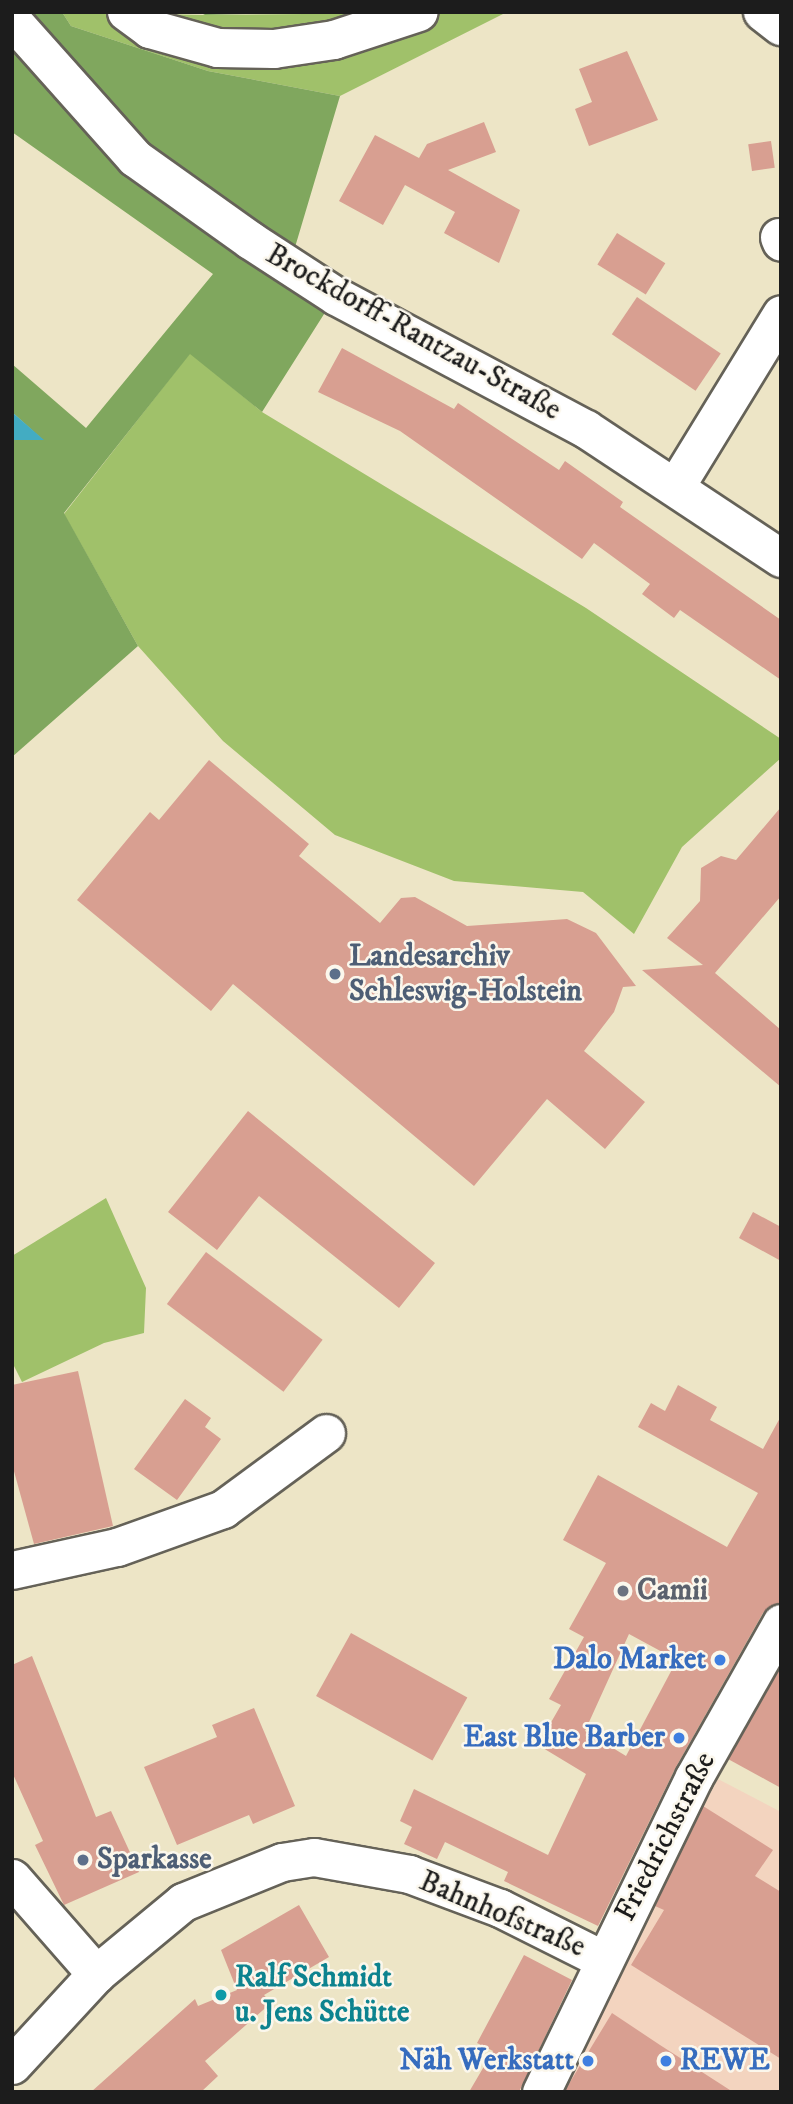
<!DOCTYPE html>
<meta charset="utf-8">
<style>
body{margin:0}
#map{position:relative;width:793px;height:2104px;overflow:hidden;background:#ede5c6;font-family:"IM FELL DW Pica",serif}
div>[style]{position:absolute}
.built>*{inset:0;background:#f3d4bf}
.green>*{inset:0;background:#a0c16a}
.forest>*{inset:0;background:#80a75e}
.water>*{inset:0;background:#43acc2}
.building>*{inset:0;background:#d89f91;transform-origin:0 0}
.roads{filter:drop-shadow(2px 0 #656258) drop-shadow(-2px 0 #656258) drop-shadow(0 2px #656258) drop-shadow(0 -2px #656258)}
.minor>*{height:37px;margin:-18.5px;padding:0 18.5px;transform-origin:18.5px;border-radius:18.5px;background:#fff}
.highway>*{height:38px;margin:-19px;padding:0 19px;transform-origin:19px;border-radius:19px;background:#fff}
.dots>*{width:19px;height:19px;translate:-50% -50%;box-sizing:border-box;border:4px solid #fbf7ec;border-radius:50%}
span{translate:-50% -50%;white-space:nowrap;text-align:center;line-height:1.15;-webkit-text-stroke:5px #fbf7ec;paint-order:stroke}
.street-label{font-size:30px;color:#1c1c1c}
.service-label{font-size:30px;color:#4e5e75;font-weight:700}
.left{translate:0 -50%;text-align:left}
.worship-label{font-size:30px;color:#5b616d;font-weight:700}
.shop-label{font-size:30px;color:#366cbe;font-weight:700}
.right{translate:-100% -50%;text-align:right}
.culture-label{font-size:30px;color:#0d838f;font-weight:700}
.frame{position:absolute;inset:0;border:14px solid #1c1c1c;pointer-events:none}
</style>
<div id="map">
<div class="built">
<div style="clip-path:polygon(718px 1779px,781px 1812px,781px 2092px,548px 2092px)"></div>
</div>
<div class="green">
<div style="clip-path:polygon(62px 12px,205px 15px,507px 12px,340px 96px,208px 71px,71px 26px)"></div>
<div style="clip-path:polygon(190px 353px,262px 412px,586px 608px,781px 739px,781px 758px,682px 847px,634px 934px,583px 892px,454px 881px,335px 835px,223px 741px,138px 646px,64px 514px)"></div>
<div style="clip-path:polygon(106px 1198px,146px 1288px,144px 1333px,104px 1343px,22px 1382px,12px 1362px,12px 1256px)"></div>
</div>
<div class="forest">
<div style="clip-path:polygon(12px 12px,62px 12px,71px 26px,208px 71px,340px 96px,290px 264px,338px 292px,262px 412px,190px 354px,64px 513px,138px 646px,12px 757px,12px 440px,43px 440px,12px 412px,12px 364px,86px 428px,213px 274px,12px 132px)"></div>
<div style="clip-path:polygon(199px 12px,322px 12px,205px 15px)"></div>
</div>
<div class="water">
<div style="clip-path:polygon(12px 412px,44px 440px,12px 440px)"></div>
</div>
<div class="building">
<div style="clip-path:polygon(627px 51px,658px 120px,589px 146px,575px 109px,592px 102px,579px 69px)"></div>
<div style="clip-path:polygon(484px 122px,496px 152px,448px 170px,520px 210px,499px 263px,444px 233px,455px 212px,405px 185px,383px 225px,339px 201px,375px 135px,419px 158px,427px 144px)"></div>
<div style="left:771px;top:141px;width:27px;height:23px;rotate:82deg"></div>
<div style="left:617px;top:233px;width:57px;height:37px;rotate:32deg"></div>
<div style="left:637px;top:297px;width:101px;height:45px;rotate:34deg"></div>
<div style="clip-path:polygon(342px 348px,454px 409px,458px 403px,559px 470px,565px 461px,623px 502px,620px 507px,781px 620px,781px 680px,680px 610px,674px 618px,642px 594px,650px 584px,594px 543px,582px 559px,400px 431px,318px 392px)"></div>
<div style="clip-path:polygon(209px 760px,309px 844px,299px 856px,380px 923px,401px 898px,415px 897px,467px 926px,567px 919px,596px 933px,636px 986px,623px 987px,614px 1012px,584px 1051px,645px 1102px,605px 1149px,547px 1099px,474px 1186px,233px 984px,211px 1011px,77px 900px,150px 812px,159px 820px)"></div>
<div style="clip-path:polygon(781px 807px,781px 896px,715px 973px,781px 1030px,781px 1087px,642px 970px,703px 965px,667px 938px,700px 901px,701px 868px,721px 856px,736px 860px)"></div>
<div style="clip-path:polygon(248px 1111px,435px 1263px,399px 1308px,259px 1196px,217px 1250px,168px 1212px)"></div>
<div style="clip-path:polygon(753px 1212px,781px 1227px,781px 1261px,739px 1238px)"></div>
<div style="left:206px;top:1252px;width:146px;height:65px;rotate:37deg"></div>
<div style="clip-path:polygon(78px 1371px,113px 1526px,34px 1544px,12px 1464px,12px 1385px)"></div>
<div style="clip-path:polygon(evenodd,678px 1385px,717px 1407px,710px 1420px,763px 1449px,781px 1416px,781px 1602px,763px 1613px,676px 1767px,598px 1926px,504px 1881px,508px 1872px,445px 1842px,437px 1859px,404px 1844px,412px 1827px,400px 1821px,414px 1789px,548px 1855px,586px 1774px,538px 1745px,561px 1705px,549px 1699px,584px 1637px,569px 1629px,606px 1563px,563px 1540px,598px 1475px,727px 1547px,758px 1493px,638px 1427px,651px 1403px,665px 1411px,678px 1385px,629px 1634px,677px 1660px,626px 1756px,585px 1731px,629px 1634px)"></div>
<div style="clip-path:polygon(185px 1399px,211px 1418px,205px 1427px,221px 1439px,177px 1500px,134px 1469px)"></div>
<div style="left:351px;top:1633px;width:133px;height:72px;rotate:29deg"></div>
<div style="clip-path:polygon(32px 1656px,96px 1817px,111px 1811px,139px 1872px,64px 1905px,35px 1845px,43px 1841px,12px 1772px,12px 1665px)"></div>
<div style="clip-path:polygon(781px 1666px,781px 1788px,728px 1759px)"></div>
<div style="clip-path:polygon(254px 1708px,295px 1806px,253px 1824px,249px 1815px,177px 1845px,144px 1767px,217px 1737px,212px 1725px)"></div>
<div style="clip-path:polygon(703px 1806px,773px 1850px,755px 1876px,781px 1892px,781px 2059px,631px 1965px,664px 1910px,655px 1906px)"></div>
<div style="clip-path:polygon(299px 1905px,329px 1957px,264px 1995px,271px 2003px,205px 2061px,218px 2076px,201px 2092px,91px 2092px,195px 1999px,198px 2006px,237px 1990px,221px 1950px)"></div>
<div style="clip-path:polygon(524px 1955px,572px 1980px,519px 2092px,469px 2092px,493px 2051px,477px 2043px)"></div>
<div style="clip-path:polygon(612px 2013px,660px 2045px,733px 2092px,564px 2092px)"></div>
</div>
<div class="roads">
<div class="minor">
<div style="left:12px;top:20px;width:185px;rotate:48.3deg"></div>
<div style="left:135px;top:158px;width:141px;rotate:35.5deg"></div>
<div style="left:250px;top:240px;width:103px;rotate:33.1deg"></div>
<div style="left:336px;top:296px;width:283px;rotate:28deg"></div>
<div style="left:586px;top:429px;width:234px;rotate:33.5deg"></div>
<div style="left:779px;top:237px;width:5px;rotate:68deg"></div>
<div style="left:677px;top:484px;width:199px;rotate:-58.5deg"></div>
<div style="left:12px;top:1570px;width:107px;rotate:-12.4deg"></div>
<div style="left:117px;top:1547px;width:113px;rotate:-19.7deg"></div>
<div style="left:223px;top:1509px;width:128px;rotate:-36.4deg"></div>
<div style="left:12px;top:1878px;width:128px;rotate:48.8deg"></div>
<div style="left:12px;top:2065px;width:124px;rotate:-47.3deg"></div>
<div style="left:96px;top:1974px;width:113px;rotate:-39.6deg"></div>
<div style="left:183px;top:1902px;width:107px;rotate:-22deg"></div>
<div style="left:282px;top:1862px;width:32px;rotate:-9deg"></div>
<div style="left:314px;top:1857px;width:97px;rotate:10.1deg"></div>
<div style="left:409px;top:1874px;width:97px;rotate:20.5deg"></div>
<div style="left:500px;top:1908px;width:116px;rotate:26.6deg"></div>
<div style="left:541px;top:2092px;width:350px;rotate:-64.1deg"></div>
<div style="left:694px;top:1777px;width:177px;rotate:-60.5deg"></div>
</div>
<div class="highway">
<div style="left:127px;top:12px;width:29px;rotate:36deg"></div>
<div style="left:150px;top:29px;width:71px;rotate:15.6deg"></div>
<div style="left:218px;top:48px;width:56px;rotate:1deg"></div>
<div style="left:274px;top:49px;width:61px;rotate:-8.5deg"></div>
<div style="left:334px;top:40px;width:89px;rotate:-18.2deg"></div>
<div style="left:763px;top:12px;width:23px;rotate:38deg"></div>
</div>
</div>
<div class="dots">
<div style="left:335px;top:974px;background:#5c6f8a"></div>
<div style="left:623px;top:1591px;background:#6b7280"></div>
<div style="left:720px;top:1660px;background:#3f7fe0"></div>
<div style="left:679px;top:1738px;background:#3f7fe0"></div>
<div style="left:83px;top:1860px;background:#5c6f8a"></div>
<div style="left:221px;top:1995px;background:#0f9aa8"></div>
<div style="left:588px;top:2061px;background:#3f7fe0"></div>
<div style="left:666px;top:2061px;background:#3f7fe0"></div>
</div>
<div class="street-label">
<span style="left:413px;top:333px;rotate:29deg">Brockdorff-Rantzau-Straße</span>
<span style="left:666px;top:1837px;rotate:-63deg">Friedrichstraße</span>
<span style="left:502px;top:1915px;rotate:23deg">Bahnhofstraße</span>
</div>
<div class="service-label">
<span class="left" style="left:349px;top:974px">Landesarchiv<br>Schleswig-Holstein</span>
<span class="left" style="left:97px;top:1860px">Sparkasse</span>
</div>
<div class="worship-label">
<span class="left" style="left:637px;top:1591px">Camii</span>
</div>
<div class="shop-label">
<span class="right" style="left:706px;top:1660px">Dalo Market</span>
<span class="right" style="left:665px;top:1738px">East Blue Barber</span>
<span class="right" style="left:574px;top:2061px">Näh Werkstatt</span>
<span class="left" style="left:680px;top:2061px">REWE</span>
</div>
<div class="culture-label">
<span class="left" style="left:235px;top:1995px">Ralf Schmidt<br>u. Jens Schütte</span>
</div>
<div class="frame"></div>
</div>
